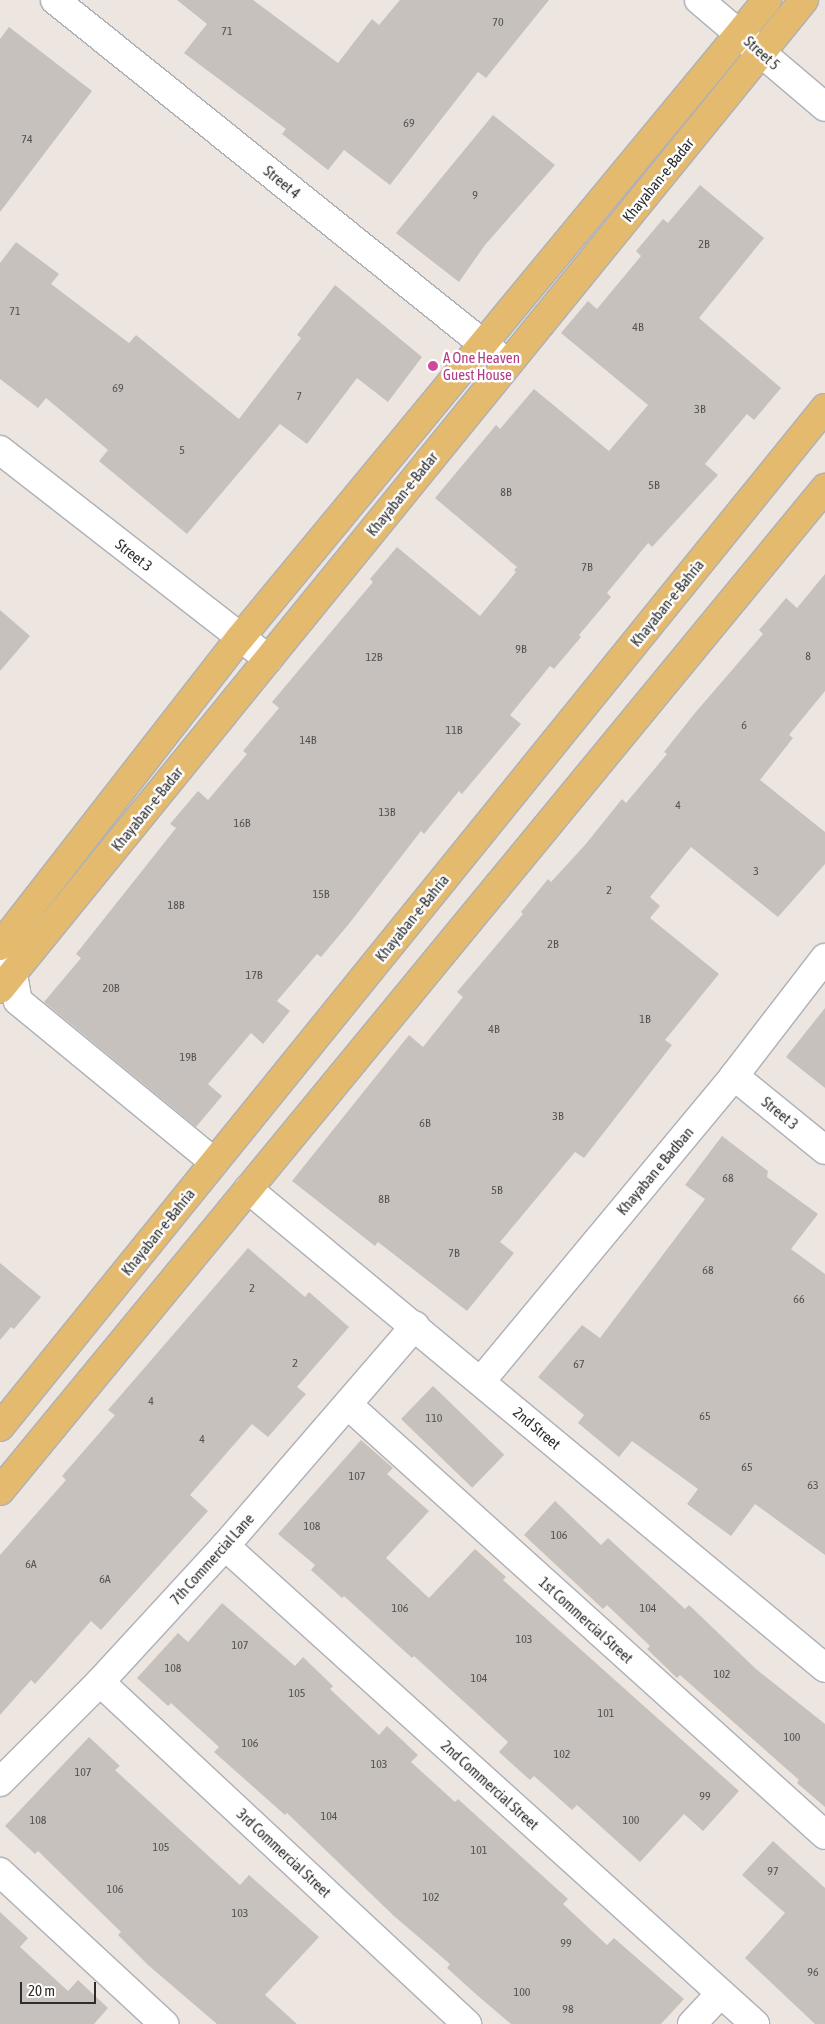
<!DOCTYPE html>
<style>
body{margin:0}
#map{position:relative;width:825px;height:2024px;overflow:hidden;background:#ede6e0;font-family:"Asap Condensed",sans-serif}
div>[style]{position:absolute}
.building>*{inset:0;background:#c6c1bc;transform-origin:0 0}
.roads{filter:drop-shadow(1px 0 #adb0b7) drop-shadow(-1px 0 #adb0b7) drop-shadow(0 1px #adb0b7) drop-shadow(0 -1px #adb0b7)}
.minor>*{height:28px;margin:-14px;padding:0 14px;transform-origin:14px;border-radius:14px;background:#fff}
.major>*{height:28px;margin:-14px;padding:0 14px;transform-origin:14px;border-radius:14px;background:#e4bb6e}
.dots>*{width:14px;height:14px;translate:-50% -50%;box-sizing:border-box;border:2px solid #fff;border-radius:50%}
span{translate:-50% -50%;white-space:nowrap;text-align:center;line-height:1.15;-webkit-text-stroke:5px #fff;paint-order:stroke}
.number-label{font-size:12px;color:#535251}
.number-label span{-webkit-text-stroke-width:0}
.street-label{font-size:15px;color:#2d2d2d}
.hotel-label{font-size:15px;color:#b23c85}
.left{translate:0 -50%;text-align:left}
.scale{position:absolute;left:20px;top:1982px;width:76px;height:22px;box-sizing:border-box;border:2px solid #2d2d2d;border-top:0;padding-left:6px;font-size:15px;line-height:18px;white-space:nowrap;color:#2d2d2d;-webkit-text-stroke:4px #fff;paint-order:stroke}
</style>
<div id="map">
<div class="building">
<div style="clip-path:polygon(177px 0,253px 0,338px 63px,372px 19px,379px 25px,400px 0,549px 0,486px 78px,478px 72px,390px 185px,344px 150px,328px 170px,282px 134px,286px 129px,184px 53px,207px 24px)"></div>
<div style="clip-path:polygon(9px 27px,92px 91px,0 212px,0 39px)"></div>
<div style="clip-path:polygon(493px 115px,555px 165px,485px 245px,459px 282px,396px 233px)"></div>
<div style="clip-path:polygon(700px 185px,764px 238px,699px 318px,781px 388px,754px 420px,747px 414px,705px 464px,718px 475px,652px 547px,648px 543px,607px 593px,611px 597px,579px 635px,581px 637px,554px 669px,550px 666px,510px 715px,521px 724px,462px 794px,459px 791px,424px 834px,421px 831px,348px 925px,321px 957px,317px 954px,277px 1001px,290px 1011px,263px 1044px,251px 1033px,208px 1084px,222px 1096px,196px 1127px,44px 1002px,81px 958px,76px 954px,176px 828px,170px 824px,198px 791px,208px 800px,247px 754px,243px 751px,279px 708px,272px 702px,373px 582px,370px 579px,397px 547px,480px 616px,516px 572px,514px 570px,517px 567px,435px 498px,496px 425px,500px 429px,534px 389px,609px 451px,648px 405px,561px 333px,588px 301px,597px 309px,641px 256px,636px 251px,663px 219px,668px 223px)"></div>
<div style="clip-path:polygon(16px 242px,59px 274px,51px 284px,129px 343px,136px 335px,239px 419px,301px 338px,297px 335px,335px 285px,422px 357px,388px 402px,357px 378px,307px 444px,280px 424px,187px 534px,99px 461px,108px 450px,46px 398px,38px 408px,0 379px,0 263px)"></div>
<div style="clip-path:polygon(825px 574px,825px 691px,789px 735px,793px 738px,760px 780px,825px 832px,825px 864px,778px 917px,691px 847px,650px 897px,660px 906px,650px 918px,719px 974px,665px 1040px,672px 1045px,584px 1158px,575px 1152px,500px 1242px,514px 1253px,467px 1311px,378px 1242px,375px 1246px,292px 1181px,409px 1035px,423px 1047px,463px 997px,457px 992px,523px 914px,521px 912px,548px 879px,551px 882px,585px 845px,622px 799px,626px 803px,667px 754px,664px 752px,695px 713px,763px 634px,759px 630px,786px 598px,797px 608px)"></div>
<div style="clip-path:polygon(0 610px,30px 636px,0 671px)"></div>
<div style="clip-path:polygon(825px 1008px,825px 1088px,786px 1057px)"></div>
<div style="clip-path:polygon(722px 1136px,768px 1171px,767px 1177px,818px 1214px,791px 1249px,825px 1274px,825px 1555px,755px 1504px,731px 1536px,687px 1504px,698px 1489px,632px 1441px,619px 1457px,578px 1423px,584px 1415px,538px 1377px,582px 1325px,600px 1338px,705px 1199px,685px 1185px)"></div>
<div style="clip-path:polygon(248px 1248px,305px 1297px,309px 1292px,349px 1327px,297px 1387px,306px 1394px,268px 1437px,252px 1424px,190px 1495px,208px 1511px,101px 1630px,91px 1621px,35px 1684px,31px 1680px,0 1715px,0 1555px,66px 1480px,62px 1476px,115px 1415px,108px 1410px)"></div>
<div style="clip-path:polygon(0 1263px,41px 1297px,14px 1329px,11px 1327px,0 1340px)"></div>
<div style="left:433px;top:1386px;width:99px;height:46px;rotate:44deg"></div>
<div style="clip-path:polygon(361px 1440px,393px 1468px,387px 1474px,429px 1511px,386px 1558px,429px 1598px,475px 1549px,506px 1577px,503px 1580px,739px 1791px,703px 1831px,684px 1814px,640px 1862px,577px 1805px,572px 1810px,534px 1776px,530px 1780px,499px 1752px,508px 1742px,414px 1656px,412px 1658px,344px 1596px,342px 1598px,311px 1570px,315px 1565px,278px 1534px)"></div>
<div style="clip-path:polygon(555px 1501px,601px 1545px,608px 1538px,685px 1609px,689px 1605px,756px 1669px,825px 1724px,825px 1807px,797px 1783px,799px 1780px,680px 1675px,677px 1678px,647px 1649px,650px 1646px,607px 1605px,603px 1609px,524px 1535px)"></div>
<div style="clip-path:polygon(222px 1603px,295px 1666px,303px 1657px,333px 1686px,330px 1689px,379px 1735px,387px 1726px,418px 1755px,411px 1762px,455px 1802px,458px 1799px,568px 1899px,563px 1904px,607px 1945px,614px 1938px,684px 1999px,661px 2024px,511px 2024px,478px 1996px,447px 1968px,450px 1964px,394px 1916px,287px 1813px,285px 1815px,214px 1752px,219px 1747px,171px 1703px,168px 1706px,137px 1678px,178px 1633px,188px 1642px)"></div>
<div style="clip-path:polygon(89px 1737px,120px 1766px,115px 1770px,240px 1885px,249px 1875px,319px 1937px,265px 1995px,297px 2024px,217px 2024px,148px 1965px,118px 1935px,121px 1932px,38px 1851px,35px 1854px,5px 1826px)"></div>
<div style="clip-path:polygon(773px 1841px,825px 1888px,825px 2024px,815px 2024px,745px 1958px,785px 1913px,742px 1875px)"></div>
<div style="clip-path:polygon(0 1912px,28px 1938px,20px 1947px,68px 1991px,78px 1980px,108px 2008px,94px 2024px,0 2024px)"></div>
</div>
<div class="roads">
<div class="minor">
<div style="left:55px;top:0;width:581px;rotate:38.78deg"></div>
<div style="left:699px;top:0;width:165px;rotate:40.3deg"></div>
<div style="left:0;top:450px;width:340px;rotate:37.9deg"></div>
<div style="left:0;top:964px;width:16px;rotate:38deg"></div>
<div style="left:13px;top:974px;width:27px;rotate:80deg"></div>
<div style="left:18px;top:1001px;width:254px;rotate:39.4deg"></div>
<div style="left:734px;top:1076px;width:117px;rotate:39.1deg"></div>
<div style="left:248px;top:1189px;width:750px;rotate:39.7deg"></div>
<div style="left:481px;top:1381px;width:396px;rotate:-50.3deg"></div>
<div style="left:734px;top:1076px;width:149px;rotate:-52.4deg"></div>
<div style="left:348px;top:1405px;width:642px;rotate:42.03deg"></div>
<div style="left:225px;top:1546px;width:714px;rotate:42.05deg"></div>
<div style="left:100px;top:1682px;width:502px;rotate:42.98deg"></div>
<div style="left:0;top:1782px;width:141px;rotate:-45deg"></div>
<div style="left:100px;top:1682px;width:185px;rotate:-47.4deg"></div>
<div style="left:225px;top:1546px;width:291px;rotate:-49.2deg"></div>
<div style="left:0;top:1872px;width:224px;rotate:42.8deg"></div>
<div style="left:692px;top:2024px;width:42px;rotate:-46.9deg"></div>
</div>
<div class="major">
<div style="left:0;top:946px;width:390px;rotate:-52.1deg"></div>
<div style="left:240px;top:638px;width:828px;rotate:-50.44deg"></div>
<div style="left:0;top:989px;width:1275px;rotate:-50.89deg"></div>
<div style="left:0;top:1427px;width:1311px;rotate:-51.01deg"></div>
<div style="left:0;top:1491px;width:1299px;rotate:-50.56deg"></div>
</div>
</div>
<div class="dots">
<div style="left:433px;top:366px;background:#d1479c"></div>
</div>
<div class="number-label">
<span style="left:498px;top:23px">70</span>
<span style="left:227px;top:32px">71</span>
<span style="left:409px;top:124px">69</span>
<span style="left:27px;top:140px">74</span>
<span style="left:475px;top:196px">9</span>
<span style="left:704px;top:245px">2B</span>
<span style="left:15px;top:312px">71</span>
<span style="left:638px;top:328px">4B</span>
<span style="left:118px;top:389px">69</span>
<span style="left:299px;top:397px">7</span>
<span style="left:700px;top:410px">3B</span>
<span style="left:182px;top:451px">5</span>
<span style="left:654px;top:486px">5B</span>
<span style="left:506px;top:493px">8B</span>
<span style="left:587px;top:568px">7B</span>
<span style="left:521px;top:650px">9B</span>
<span style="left:808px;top:657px">8</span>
<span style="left:374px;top:658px">12B</span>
<span style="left:744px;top:726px">6</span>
<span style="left:454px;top:731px">11B</span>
<span style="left:308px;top:741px">14B</span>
<span style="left:678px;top:806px">4</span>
<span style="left:387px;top:813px">13B</span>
<span style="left:242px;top:824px">16B</span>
<span style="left:756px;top:872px">3</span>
<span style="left:609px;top:891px">2</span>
<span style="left:321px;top:895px">15B</span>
<span style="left:176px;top:906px">18B</span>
<span style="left:553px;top:945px">2B</span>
<span style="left:254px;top:976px">17B</span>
<span style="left:111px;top:989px">20B</span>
<span style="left:645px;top:1020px">1B</span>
<span style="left:494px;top:1030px">4B</span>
<span style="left:188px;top:1058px">19B</span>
<span style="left:558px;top:1117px">3B</span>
<span style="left:425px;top:1124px">6B</span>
<span style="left:728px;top:1179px">68</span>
<span style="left:497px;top:1191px">5B</span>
<span style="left:384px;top:1200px">8B</span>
<span style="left:454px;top:1254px">7B</span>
<span style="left:708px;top:1271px">68</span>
<span style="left:252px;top:1289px">2</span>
<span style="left:799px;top:1300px">66</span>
<span style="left:295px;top:1364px">2</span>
<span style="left:579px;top:1365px">67</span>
<span style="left:151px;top:1402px">4</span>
<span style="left:705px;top:1417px">65</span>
<span style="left:434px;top:1419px">110</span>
<span style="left:202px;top:1440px">4</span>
<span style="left:747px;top:1468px">65</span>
<span style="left:357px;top:1477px">107</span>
<span style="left:813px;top:1486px">63</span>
<span style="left:312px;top:1527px">108</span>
<span style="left:559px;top:1536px">106</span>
<span style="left:31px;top:1565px">6A</span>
<span style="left:105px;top:1580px">6A</span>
<span style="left:400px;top:1609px">106</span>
<span style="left:648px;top:1609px">104</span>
<span style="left:524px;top:1640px">103</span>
<span style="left:240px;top:1646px">107</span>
<span style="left:173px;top:1669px">108</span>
<span style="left:722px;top:1675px">102</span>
<span style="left:479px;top:1679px">104</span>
<span style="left:297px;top:1694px">105</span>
<span style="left:606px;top:1714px">101</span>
<span style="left:792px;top:1738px">100</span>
<span style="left:250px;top:1744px">106</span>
<span style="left:562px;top:1755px">102</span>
<span style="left:379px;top:1765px">103</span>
<span style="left:83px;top:1773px">107</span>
<span style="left:705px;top:1797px">99</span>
<span style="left:329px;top:1817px">104</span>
<span style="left:38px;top:1821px">108</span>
<span style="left:631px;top:1821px">100</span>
<span style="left:161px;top:1848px">105</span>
<span style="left:479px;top:1851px">101</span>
<span style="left:773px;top:1872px">97</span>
<span style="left:115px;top:1890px">106</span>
<span style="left:431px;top:1898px">102</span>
<span style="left:240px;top:1914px">103</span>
<span style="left:566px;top:1944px">99</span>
<span style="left:813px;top:1973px">96</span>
<span style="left:522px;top:1993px">100</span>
<span style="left:568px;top:2010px">98</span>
</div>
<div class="street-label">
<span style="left:762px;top:53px;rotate:42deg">Street 5</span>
<span style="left:658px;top:180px;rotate:-51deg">Khayaban-e-Badar</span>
<span style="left:282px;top:182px;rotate:39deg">Street 4</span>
<span style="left:402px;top:494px;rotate:-51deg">Khayaban-e-Badar</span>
<span style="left:134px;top:555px;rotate:38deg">Street 3</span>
<span style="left:667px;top:603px;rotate:-51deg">Khayaban-e-Bahria</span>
<span style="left:147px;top:809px;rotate:-51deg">Khayaban-e-Badar</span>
<span style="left:412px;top:918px;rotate:-51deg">Khayaban-e-Bahria</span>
<span style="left:780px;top:1113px;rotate:39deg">Street 3</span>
<span style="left:655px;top:1171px;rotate:-50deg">Khayaban e Badban</span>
<span style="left:158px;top:1232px;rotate:-51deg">Khayaban-e-Bahria</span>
<span style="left:537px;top:1428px;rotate:40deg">2nd Street</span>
<span style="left:212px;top:1559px;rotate:-48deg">7th Commercial Lane</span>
<span style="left:586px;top:1620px;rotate:42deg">1st Commercial Street</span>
<span style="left:490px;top:1785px;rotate:42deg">2nd Commercial Street</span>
<span style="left:284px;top:1853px;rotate:43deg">3rd Commercial Street</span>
</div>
<div class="hotel-label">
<span class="left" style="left:443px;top:366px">A One Heaven<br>Guest House</span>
</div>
<div class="scale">20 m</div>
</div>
